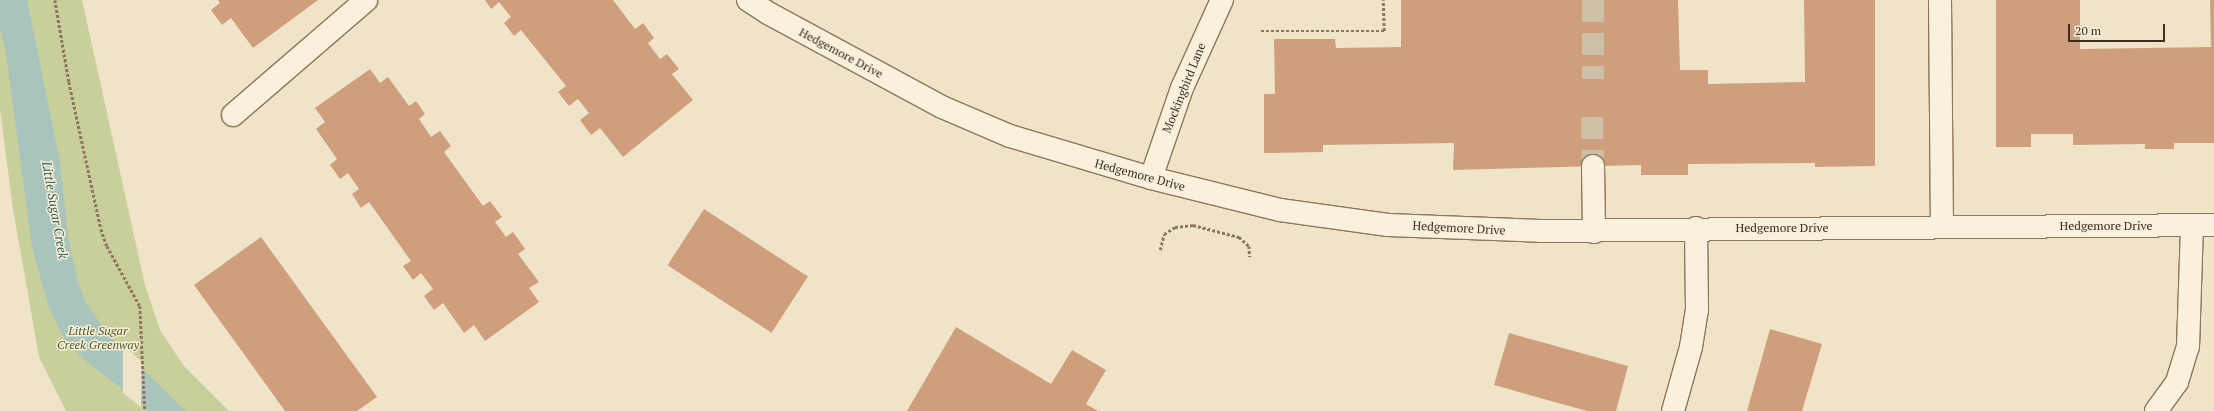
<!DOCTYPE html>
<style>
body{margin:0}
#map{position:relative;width:2214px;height:411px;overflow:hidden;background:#f0e4c8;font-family:"PT Serif",serif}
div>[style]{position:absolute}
.green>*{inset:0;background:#c9cf9b}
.water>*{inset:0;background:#a9c4bc}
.pier>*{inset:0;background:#f0e4c8}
.building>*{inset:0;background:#cf9f7d;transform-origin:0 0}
.minor-tunnel>*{height:22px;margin-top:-11px;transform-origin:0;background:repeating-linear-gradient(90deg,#ccc0a6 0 22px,transparent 0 33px)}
.path>*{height:2.5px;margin-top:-1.25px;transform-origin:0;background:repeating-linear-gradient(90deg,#8d765c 0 3px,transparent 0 5px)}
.roads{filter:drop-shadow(1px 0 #8d765c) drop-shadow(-1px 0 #8d765c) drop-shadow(0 1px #8d765c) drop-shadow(0 -1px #8d765c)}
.minor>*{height:22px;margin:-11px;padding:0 11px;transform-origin:11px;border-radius:11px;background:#faf1dc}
span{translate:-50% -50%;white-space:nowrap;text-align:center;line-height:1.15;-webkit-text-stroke:3px #f7eed8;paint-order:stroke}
.street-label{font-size:12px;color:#3d2e20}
.park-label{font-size:12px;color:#4d5a26;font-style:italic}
.water-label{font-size:13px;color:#2f5d5a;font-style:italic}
.scale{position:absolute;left:2068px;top:24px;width:97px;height:18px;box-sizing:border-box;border:2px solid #3d2e20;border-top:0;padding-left:5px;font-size:12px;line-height:14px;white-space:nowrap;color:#3d2e20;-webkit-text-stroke:3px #f7eed8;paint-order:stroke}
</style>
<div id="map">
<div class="green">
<div style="clip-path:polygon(0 0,82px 0,145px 285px,160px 330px,184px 366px,229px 411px,66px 411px,39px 357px,13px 209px,0 110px)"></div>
</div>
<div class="water">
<div style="clip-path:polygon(0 0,27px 0,60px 162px,68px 236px,78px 282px,87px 305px,110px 336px,185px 411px,146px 411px,141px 403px,88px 363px,65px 340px,49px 308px,32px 247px,6px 54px,0 27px)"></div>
</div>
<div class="pier">
<div style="clip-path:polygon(123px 344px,142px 362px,141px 407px,123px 393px)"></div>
</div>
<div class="building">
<div style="clip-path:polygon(218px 0,318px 0,253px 48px,231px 18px,222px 25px,211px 10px,220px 3px)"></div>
<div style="clip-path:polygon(485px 0,613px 0,635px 29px,643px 23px,654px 38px,648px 43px,660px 59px,667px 54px,679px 69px,672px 74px,693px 100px,623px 157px,600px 128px,591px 135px,580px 120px,589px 113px,578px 99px,569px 106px,558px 92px,566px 86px,521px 30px,514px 36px,504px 23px,511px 17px,499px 2px,491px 9px)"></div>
<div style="clip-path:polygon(1401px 0,1678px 0,1680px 70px,1708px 70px,1708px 84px,1805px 82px,1804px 0,1875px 0,1875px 166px,1815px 167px,1815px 163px,1688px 164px,1688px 175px,1641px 175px,1641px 165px,1453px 170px,1454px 143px,1323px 145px,1323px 152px,1264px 153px,1264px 94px,1275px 94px,1274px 39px,1335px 39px,1336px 48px,1401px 47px)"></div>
<div style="clip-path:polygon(1996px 0,2080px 0,2080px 49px,2211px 47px,2210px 0,2214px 0,2214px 143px,2174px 143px,2174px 149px,2145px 149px,2145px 144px,2073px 145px,2073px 134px,2031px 134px,2031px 147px,1996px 147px)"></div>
<div style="clip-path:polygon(370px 69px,380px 83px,388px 77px,409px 106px,416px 101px,425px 114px,419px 119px,431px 137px,440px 131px,451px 146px,444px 152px,483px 206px,490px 201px,502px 217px,495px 222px,506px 237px,513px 232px,525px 249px,518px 254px,539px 282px,529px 288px,539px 302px,485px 341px,474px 325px,464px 333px,443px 303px,434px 310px,424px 296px,433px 289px,421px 273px,413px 280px,403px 266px,411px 261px,369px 202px,361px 208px,352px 194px,359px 189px,348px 173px,340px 179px,330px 165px,337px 159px,316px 129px,325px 122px,315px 108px)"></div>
<div style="left:704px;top:209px;width:124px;height:67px;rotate:33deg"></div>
<div style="clip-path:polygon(261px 237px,377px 397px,357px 411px,285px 411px,194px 285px)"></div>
<div style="clip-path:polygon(956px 327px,1051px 384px,1072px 350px,1106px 370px,1086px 404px,1098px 411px,907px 411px)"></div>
<div style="clip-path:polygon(1770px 329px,1822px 344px,1802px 411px,1747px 411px)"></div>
<div style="clip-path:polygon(1509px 333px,1628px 366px,1616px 411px,1587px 411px,1494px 385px)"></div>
</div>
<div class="minor-tunnel">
<div style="left:1593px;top:0;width:79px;rotate:90deg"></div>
<div style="left:1592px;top:117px;width:49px;rotate:88.8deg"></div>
</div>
<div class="path">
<div style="left:55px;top:0;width:83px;rotate:80.3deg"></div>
<div style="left:69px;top:82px;width:150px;rotate:77.7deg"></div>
<div style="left:101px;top:229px;width:18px;rotate:71deg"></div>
<div style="left:107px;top:246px;width:68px;rotate:61.2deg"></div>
<div style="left:140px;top:306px;width:105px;rotate:87.3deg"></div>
<div style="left:1261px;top:31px;width:123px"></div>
<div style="left:1384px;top:31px;width:31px;rotate:-92deg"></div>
<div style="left:1160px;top:250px;width:16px;rotate:-76deg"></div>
<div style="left:1164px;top:234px;width:13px;rotate:-32deg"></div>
<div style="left:1175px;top:227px;width:18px;rotate:-6deg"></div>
<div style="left:1193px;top:225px;width:48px;rotate:14.6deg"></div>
<div style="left:1239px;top:237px;width:13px;rotate:42deg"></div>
<div style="left:1249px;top:246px;width:11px;rotate:85deg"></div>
</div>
<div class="roads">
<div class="minor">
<div style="left:748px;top:0;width:24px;rotate:33deg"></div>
<div style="left:768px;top:13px;width:198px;rotate:28.4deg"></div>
<div style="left:942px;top:107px;width:74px;rotate:23.1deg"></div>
<div style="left:1010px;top:136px;width:147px;rotate:16.6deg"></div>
<div style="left:1151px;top:178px;width:133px;rotate:13.9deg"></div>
<div style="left:1280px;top:210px;width:109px;rotate:7.9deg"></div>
<div style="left:1388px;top:225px;width:153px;rotate:2.2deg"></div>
<div style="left:1541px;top:231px;width:673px;rotate:-0.51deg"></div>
<div style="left:1940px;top:0;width:227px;rotate:89.5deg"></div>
<div style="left:233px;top:115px;width:176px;rotate:-40.8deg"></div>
<div style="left:1593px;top:166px;width:66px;rotate:89.1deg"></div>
<div style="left:1151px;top:178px;width:95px;rotate:-71deg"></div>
<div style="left:1182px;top:88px;width:97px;rotate:-65.6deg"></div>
<div style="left:1673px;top:411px;width:66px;rotate:-74.3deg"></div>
<div style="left:1691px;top:347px;width:37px;rotate:-81deg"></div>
<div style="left:1697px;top:310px;width:82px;rotate:-90.7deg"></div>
<div style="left:2156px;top:411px;width:36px;rotate:-54deg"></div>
<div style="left:2177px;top:382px;width:37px;rotate:-73deg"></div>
<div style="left:2188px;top:347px;width:122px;rotate:-88.1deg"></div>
</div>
</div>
<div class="street-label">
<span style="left:841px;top:53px;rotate:28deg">Hedgemore Drive</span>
<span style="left:1184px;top:88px;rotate:-68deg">Mockingbird Lane</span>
<span style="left:1140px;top:175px;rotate:15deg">Hedgemore Drive</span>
<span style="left:2106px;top:226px">Hedgemore Drive</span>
<span style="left:1459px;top:228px;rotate:3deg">Hedgemore Drive</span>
<span style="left:1782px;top:228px">Hedgemore Drive</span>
</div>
<div class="park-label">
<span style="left:98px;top:338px">Little Sugar<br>Creek Greenway</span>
</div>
<div class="water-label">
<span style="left:55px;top:210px;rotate:80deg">Little Sugar Creek</span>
</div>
<div class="scale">20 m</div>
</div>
